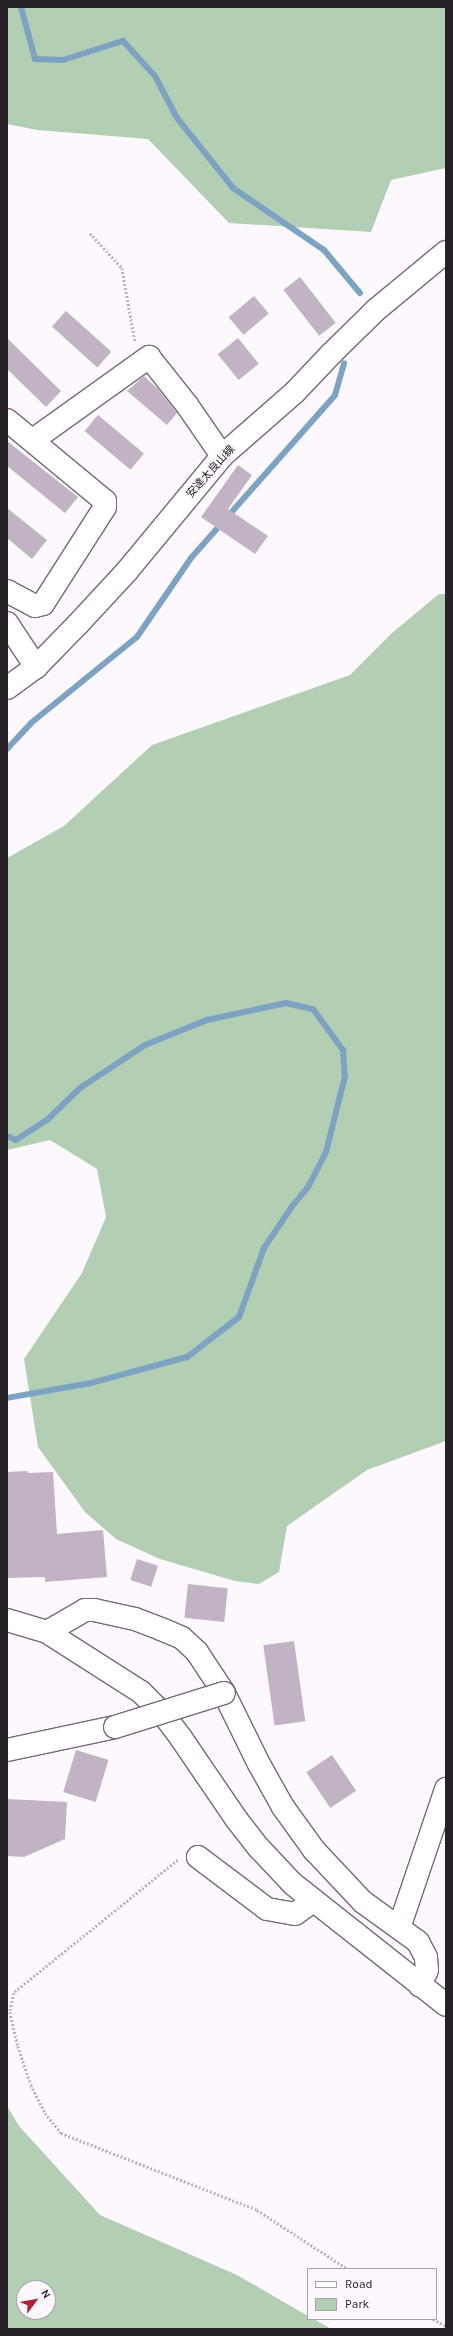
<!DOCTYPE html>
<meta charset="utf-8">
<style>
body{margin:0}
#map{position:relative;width:453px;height:2336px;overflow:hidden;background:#fdf7fe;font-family:Karla,"Noto Sans JP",sans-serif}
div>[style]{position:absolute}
.green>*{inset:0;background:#b2cfb4}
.stream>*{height:6px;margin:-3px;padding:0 3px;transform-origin:3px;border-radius:3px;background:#7da3c3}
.building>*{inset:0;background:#c2b3c4;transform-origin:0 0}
.path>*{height:2.5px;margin-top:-1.25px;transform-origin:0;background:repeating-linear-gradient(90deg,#bab4bb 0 2px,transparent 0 4px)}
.roads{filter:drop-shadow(1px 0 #776979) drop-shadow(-1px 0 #776979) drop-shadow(0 1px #776979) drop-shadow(0 -1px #776979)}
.minor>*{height:22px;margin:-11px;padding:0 11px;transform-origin:11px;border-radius:11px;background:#fff}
.major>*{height:22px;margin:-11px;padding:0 11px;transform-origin:11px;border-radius:11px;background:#fff}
.bridges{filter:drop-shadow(1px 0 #776979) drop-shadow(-1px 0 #776979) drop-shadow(0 1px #776979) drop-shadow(0 -1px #776979)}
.minor-bridge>*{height:22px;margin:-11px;padding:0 11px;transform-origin:11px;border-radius:11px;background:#fff}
span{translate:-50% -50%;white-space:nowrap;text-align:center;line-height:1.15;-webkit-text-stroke:3.5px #fdf7fe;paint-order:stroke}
.street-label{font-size:11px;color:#262027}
.frame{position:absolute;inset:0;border:8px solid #262027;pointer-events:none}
.legend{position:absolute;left:307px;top:2268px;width:130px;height:52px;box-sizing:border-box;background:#fdf7fe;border:1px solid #a7a1a8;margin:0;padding:5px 7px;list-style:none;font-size:12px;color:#262027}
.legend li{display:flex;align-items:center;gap:8px;height:20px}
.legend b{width:20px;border:1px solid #a7a1a8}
.north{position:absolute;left:16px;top:2280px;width:40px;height:40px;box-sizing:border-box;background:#fdf7fe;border:1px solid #a7a1a8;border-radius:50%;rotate:58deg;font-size:11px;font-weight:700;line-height:16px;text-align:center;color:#262027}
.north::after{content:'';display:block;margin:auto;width:14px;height:18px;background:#b22034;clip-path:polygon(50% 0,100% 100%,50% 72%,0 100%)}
</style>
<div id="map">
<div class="green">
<div style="clip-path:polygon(7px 7px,446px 7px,446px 168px,391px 180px,371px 232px,229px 223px,148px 139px,37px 130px,7px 124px)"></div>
<div style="clip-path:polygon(439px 594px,446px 594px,446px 1441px,367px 1470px,287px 1526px,279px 1572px,259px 1584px,235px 1581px,160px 1559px,116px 1539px,85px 1512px,38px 1447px,24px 1359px,82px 1273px,106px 1217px,97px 1169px,50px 1140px,7px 1150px,7px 858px,64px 826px,152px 745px,350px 675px,392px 633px)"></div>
<div style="clip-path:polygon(evenodd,7px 2106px,19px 2126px,100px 2215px,237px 2275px,308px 2316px,308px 2319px,314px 2319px,331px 2329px,7px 2329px,7px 2106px,24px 2288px,48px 2288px,48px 2312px,24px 2312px,24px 2288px)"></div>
</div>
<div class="stream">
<div style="left:21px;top:7px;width:54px;rotate:74.9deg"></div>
<div style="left:35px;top:59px;width:28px;rotate:2deg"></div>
<div style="left:63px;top:60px;width:63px;rotate:-17.6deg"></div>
<div style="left:123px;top:41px;width:47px;rotate:47.6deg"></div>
<div style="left:155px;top:76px;width:47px;rotate:62.4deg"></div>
<div style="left:177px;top:118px;width:90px;rotate:51.3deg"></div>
<div style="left:233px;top:188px;width:110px;rotate:34.3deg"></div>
<div style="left:324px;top:250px;width:56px;rotate:50.1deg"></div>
<div style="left:7px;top:749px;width:35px;rotate:-47deg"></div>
<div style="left:31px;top:723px;width:136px;rotate:-39.1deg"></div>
<div style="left:137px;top:637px;width:96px;rotate:-55.6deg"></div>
<div style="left:191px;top:558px;width:217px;rotate:-48.5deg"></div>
<div style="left:335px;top:395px;width:33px;rotate:-74deg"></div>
<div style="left:7px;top:1136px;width:10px;rotate:24deg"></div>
<div style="left:16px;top:1140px;width:37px;rotate:-33deg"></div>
<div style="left:47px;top:1120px;width:46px;rotate:-44.1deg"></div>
<div style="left:80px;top:1088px;width:78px;rotate:-33.5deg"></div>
<div style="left:145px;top:1045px;width:67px;rotate:-22deg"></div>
<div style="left:207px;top:1020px;width:81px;rotate:-12.1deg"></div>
<div style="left:286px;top:1003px;width:28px;rotate:13deg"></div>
<div style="left:313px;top:1009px;width:51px;rotate:53.8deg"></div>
<div style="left:343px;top:1050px;width:26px;rotate:86deg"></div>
<div style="left:345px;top:1076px;width:78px;rotate:104deg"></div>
<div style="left:326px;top:1152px;width:38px;rotate:117deg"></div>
<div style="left:309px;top:1186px;width:25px;rotate:130deg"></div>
<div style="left:293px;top:1205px;width:52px;rotate:124deg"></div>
<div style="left:264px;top:1248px;width:73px;rotate:109.9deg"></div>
<div style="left:239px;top:1317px;width:66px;rotate:142.4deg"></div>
<div style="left:187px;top:1357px;width:99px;rotate:164.8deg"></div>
<div style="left:91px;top:1383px;width:85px;rotate:169.9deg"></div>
</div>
<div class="building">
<div style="left:300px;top:277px;width:58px;height:21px;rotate:52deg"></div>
<div style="left:254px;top:296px;width:23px;height:33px;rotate:50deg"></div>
<div style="left:66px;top:311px;width:61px;height:21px;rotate:42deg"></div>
<div style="clip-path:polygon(7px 338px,61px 391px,46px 407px,7px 369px)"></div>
<div style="left:238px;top:338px;width:33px;height:26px;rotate:51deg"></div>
<div style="clip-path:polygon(144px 376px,158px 389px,177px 413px,167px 425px,127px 391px)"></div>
<div style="left:98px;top:415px;width:60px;height:21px;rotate:40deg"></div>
<div style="clip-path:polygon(7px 441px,78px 497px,65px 513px,7px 466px)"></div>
<div style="clip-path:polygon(238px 465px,252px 475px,228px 509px,268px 536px,255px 554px,201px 517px)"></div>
<div style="clip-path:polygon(7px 508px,47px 540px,32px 559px,7px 538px)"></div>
<div style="clip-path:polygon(27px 1471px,28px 1473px,53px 1472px,57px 1534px,103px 1530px,107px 1577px,45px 1582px,45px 1577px,7px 1578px,7px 1472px)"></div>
<div style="left:137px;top:1559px;width:22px;height:22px;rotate:18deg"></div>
<div style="left:188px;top:1584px;width:40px;height:34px;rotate:6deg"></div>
<div style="left:294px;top:1641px;width:81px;height:31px;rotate:82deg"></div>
<div style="left:76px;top:1750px;width:34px;height:44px;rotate:17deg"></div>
<div style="left:332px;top:1755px;width:43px;height:31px;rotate:56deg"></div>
<div style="clip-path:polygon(7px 1799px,67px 1802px,65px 1839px,24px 1857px,7px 1856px)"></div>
</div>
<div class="path">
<div style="left:90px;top:233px;width:47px;rotate:47.6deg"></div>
<div style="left:122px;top:268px;width:74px;rotate:79.9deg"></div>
<div style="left:178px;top:1860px;width:211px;rotate:141deg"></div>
<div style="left:14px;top:1993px;width:19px;rotate:102deg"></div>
<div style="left:10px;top:2012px;width:35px;rotate:77deg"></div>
<div style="left:18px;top:2046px;width:41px;rotate:71.6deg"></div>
<div style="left:31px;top:2085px;width:31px;rotate:63deg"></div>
<div style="left:45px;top:2113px;width:26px;rotate:51deg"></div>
<div style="left:61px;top:2133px;width:211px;rotate:21.4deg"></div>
<div style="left:257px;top:2210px;width:108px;rotate:33deg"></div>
<div style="left:433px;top:2319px;width:15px;rotate:28deg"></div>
</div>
<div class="roads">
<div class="minor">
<div style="left:7px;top:420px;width:127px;rotate:39.6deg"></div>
<div style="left:105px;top:501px;width:6px;rotate:90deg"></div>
<div style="left:105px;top:507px;width:115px;rotate:122.6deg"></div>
<div style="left:43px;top:604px;width:8px;rotate:166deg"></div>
<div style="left:35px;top:606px;width:32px;rotate:-152deg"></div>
<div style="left:33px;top:440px;width:143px;rotate:-35.6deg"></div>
<div style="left:149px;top:357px;width:61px;rotate:51.6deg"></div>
<div style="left:187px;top:405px;width:62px;rotate:55.5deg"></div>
<div style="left:7px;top:623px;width:53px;rotate:56.6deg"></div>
<div style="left:7px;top:1620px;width:42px;rotate:16.7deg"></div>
<div style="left:47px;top:1632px;width:112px;rotate:32.6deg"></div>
<div style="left:141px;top:1692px;width:31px;rotate:45deg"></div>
<div style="left:163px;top:1714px;width:30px;rotate:53deg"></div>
<div style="left:181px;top:1738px;width:99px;rotate:55.7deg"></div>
<div style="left:237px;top:1820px;width:37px;rotate:52deg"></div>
<div style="left:260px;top:1849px;width:48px;rotate:46.7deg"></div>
<div style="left:293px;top:1884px;width:195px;rotate:38.3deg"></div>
<div style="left:47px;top:1632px;width:44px;rotate:-30.1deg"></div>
<div style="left:85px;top:1610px;width:9px"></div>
<div style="left:94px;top:1610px;width:42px;rotate:12.4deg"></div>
<div style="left:135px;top:1619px;width:28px;rotate:21deg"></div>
<div style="left:161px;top:1629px;width:23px;rotate:23deg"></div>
<div style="left:182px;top:1638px;width:21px;rotate:43deg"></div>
<div style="left:197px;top:1652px;width:49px;rotate:56.6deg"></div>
<div style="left:224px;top:1693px;width:79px;rotate:63.8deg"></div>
<div style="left:259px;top:1764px;width:49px;rotate:60.8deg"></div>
<div style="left:283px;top:1807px;width:53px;rotate:54.2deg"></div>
<div style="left:314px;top:1850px;width:71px;rotate:46.7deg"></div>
<div style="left:363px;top:1902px;width:68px;rotate:36deg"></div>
<div style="left:418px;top:1942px;width:17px;rotate:62deg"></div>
<div style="left:426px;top:1957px;width:13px;rotate:86deg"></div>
<div style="left:427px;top:1970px;width:17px;rotate:115deg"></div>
<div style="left:7px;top:1750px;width:110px;rotate:-12deg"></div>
<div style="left:198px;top:1857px;width:86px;rotate:37deg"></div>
<div style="left:267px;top:1909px;width:28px;rotate:10deg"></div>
<div style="left:295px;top:1914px;width:22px;rotate:-36deg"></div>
<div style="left:399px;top:1928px;width:147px;rotate:-71.3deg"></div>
</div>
<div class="major">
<div style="left:7px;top:688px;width:36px;rotate:-36deg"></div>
<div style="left:36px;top:667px;width:60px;rotate:-45.7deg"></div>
<div style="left:78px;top:624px;width:72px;rotate:-47.2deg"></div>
<div style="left:127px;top:571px;width:149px;rotate:-50.4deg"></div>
<div style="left:222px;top:456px;width:96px;rotate:-41.2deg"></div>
<div style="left:294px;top:393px;width:54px;rotate:-46.5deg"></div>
<div style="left:331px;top:354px;width:64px;rotate:-44.4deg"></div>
<div style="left:377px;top:309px;width:89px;rotate:-39.6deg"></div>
</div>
</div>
<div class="bridges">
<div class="minor-bridge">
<div style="left:115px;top:1727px;width:114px;rotate:-17.3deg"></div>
</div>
</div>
<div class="street-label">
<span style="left:211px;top:472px;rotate:-48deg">安達太良山線</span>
</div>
<div class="frame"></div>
<ul class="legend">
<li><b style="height:5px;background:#fff"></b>Road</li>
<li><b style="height:11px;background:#b2cfb4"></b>Park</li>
</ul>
<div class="north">N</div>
</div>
